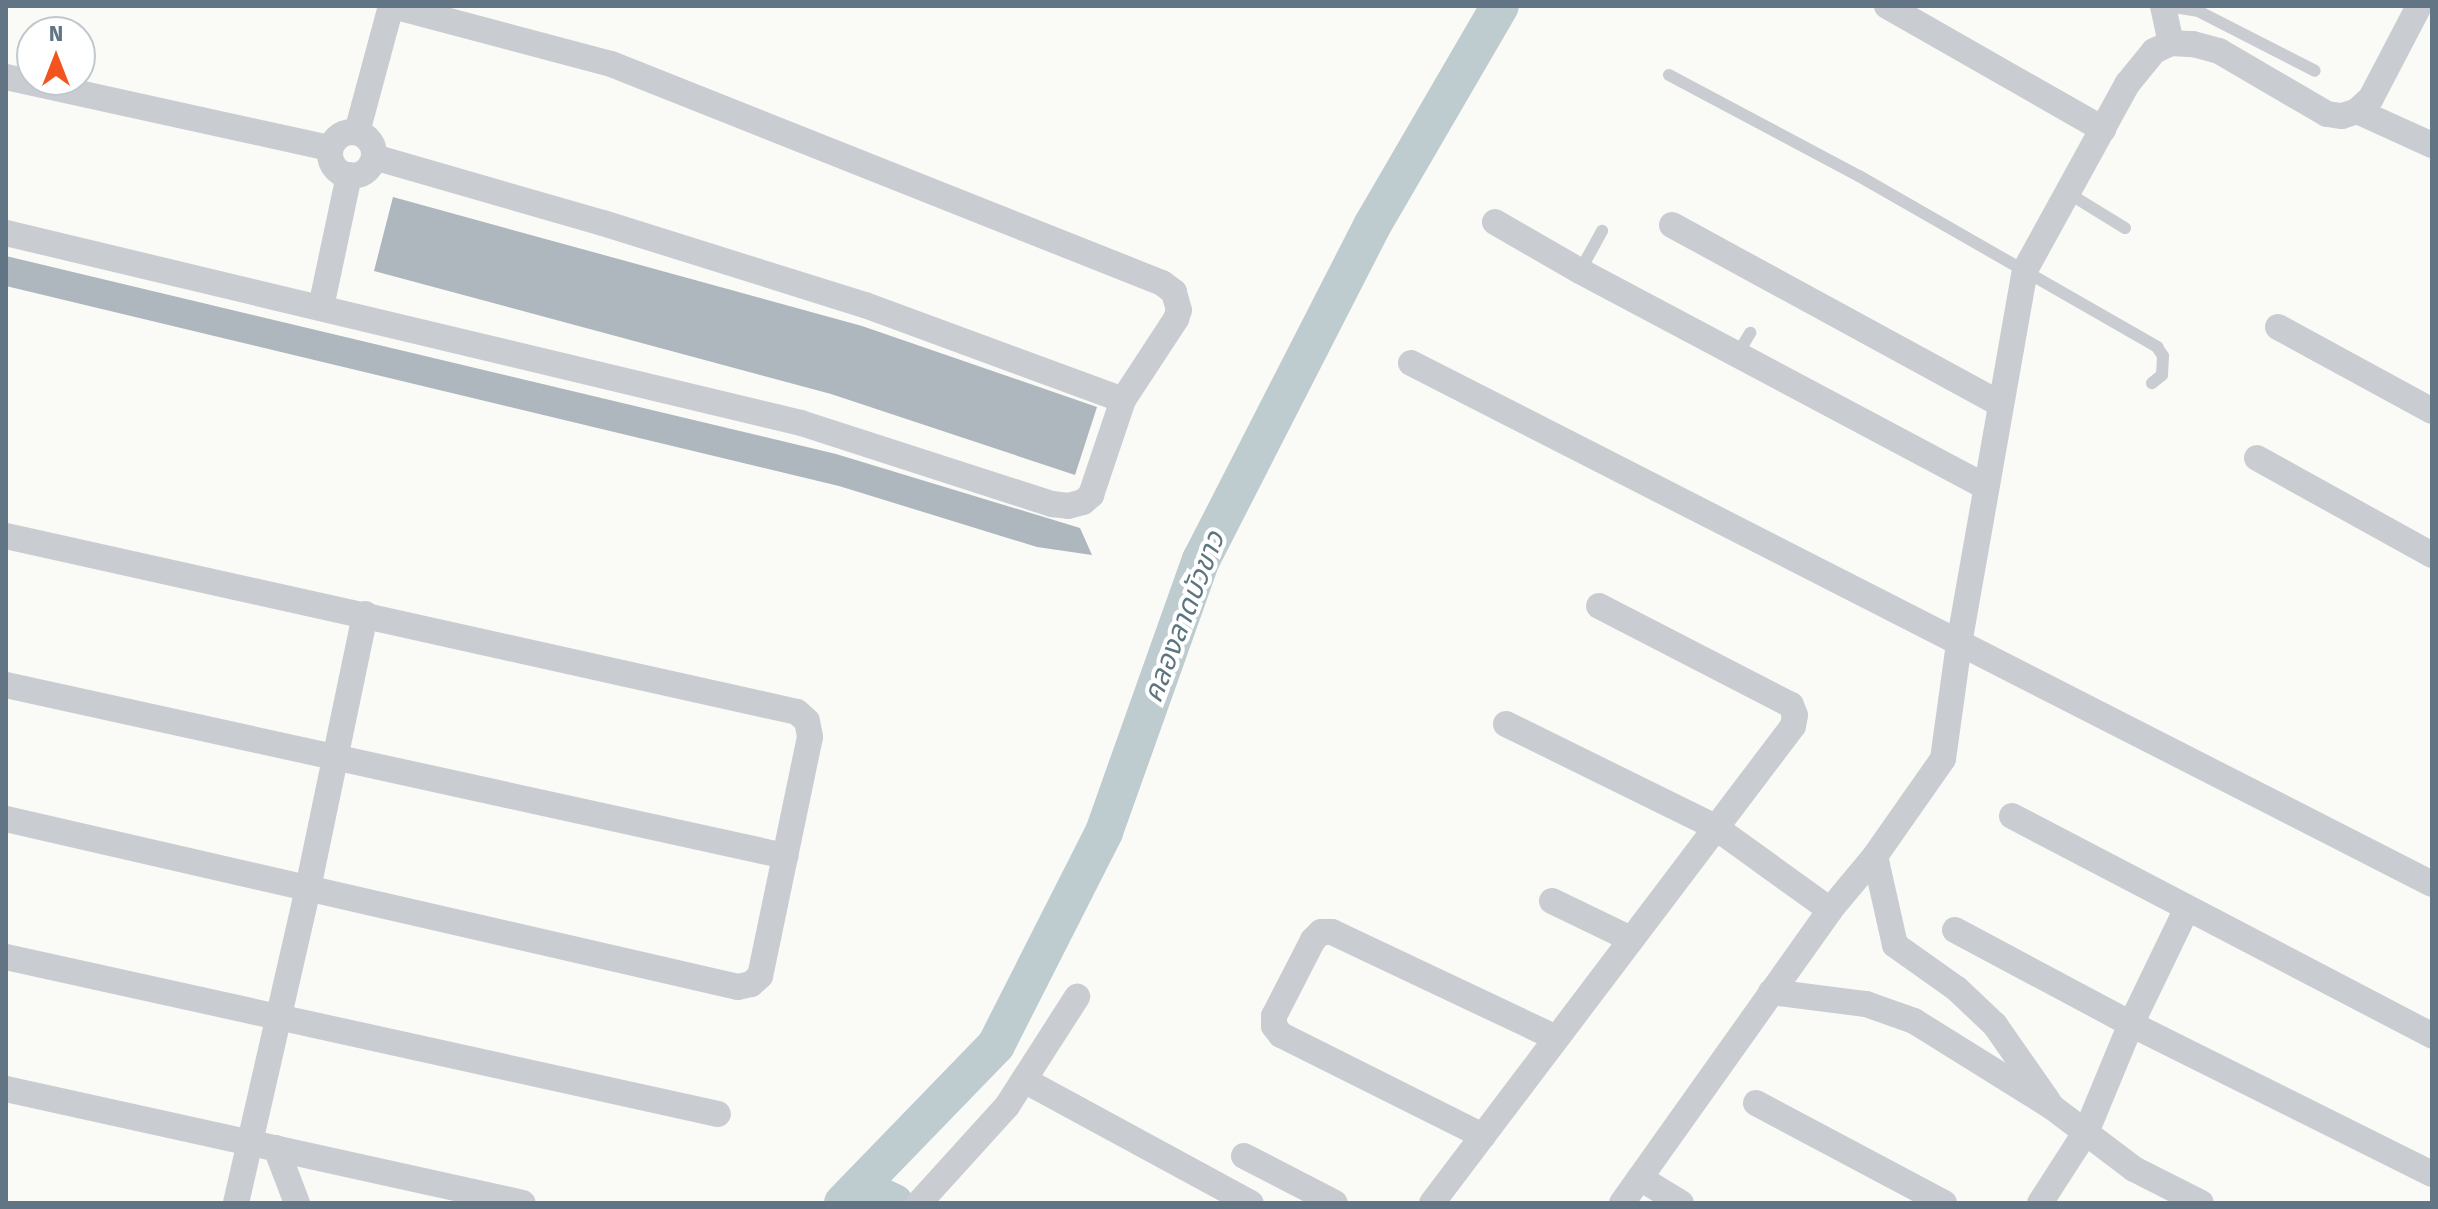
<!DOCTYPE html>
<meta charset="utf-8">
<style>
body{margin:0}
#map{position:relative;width:2438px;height:1209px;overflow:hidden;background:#fafaf7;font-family:"Fira Sans","Noto Sans Thai",sans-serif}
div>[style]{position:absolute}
.river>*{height:38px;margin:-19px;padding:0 19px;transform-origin:19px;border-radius:19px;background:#becbcf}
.building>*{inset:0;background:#adb7bd}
.service>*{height:12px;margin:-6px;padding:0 6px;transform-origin:6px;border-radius:6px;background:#c9cdd1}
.minor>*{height:26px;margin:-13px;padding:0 13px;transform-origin:13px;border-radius:13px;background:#c9cdd1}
.minor>.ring{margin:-13px;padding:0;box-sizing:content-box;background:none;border:26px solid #c9cdd1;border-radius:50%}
span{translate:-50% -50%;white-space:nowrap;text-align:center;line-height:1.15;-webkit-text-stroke:8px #fff;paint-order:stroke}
.water-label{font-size:28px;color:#5d757e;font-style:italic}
.frame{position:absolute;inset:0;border:8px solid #627585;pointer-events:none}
.north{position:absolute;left:16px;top:16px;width:80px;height:80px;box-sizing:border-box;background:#fff;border:2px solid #c0c8ce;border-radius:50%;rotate:0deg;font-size:22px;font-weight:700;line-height:32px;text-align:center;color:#627585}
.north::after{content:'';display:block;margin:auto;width:28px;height:36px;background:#f3531e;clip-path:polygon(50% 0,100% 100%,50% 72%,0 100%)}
</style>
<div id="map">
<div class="river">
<div style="left:860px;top:1187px;width:38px;rotate:25deg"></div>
<div style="left:843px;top:1203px;width:220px;rotate:-45.9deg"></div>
<div style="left:996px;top:1045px;width:239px;rotate:-63.1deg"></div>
<div style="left:1104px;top:832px;width:289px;rotate:-70.4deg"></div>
<div style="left:1201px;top:560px;width:377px;rotate:-62.9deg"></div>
<div style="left:1373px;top:224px;width:252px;rotate:-59.8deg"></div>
</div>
<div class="building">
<div style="clip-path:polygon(393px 197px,862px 326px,1097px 407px,1075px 475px,831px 394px,374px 271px)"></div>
<div style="clip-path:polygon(6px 256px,836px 454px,1080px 528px,1092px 555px,1037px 547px,839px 486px,6px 286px)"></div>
</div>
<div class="service">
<div style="left:2167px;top:6px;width:31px;rotate:9deg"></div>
<div style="left:2198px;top:11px;width:131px;rotate:27.1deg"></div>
<div style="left:1669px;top:75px;width:215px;rotate:28deg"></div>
<div style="left:1859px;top:176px;width:344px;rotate:29.8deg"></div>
<div style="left:2157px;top:347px;width:11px;rotate:56deg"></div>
<div style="left:2163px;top:356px;width:19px;rotate:93deg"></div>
<div style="left:2162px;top:375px;width:13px;rotate:141deg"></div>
<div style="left:2068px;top:193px;width:67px;rotate:31.6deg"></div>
<div style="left:1580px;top:271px;width:46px;rotate:-61.2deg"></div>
<div style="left:1737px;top:355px;width:26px;rotate:-59deg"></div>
</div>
<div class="minor">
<div style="left:1887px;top:6px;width:249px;rotate:29.7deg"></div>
<div style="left:2163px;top:6px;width:38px;rotate:78deg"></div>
<div style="left:6px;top:77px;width:332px;rotate:12.4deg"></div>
<div style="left:2357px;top:111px;width:82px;rotate:24.4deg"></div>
<div class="ring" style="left:330px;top:132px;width:18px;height:18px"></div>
<div style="left:357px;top:132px;width:131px;rotate:-74.9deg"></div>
<div style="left:374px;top:157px;width:238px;rotate:16.1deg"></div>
<div style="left:603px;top:223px;width:275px;rotate:17.4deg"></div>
<div style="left:865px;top:305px;width:275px;rotate:20.2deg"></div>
<div style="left:1495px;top:222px;width:98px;rotate:30deg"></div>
<div style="left:1580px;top:271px;width:460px;rotate:28deg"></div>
<div style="left:1672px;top:225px;width:374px;rotate:28.6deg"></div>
<div style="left:6px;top:233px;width:817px;rotate:13.44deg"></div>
<div style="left:801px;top:423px;width:264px;rotate:17.9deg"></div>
<div style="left:1052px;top:504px;width:16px;rotate:7deg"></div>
<div style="left:1068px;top:506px;width:16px;rotate:-15deg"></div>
<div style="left:1083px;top:502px;width:11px;rotate:-41deg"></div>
<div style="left:1091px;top:495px;width:100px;rotate:-71.4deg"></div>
<div style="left:1123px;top:400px;width:97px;rotate:-56.8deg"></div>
<div style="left:1176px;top:319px;width:9px;rotate:-72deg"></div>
<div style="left:1179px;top:310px;width:19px;rotate:-106deg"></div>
<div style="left:1174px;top:292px;width:15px;rotate:-143deg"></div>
<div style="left:1162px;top:283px;width:593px;rotate:-158.32deg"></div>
<div style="left:611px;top:64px;width:226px;rotate:-165.1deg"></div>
<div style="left:321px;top:307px;width:135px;rotate:-78deg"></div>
<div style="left:2278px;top:327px;width:175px;rotate:28.6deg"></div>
<div style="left:1411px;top:363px;width:1146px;rotate:27.03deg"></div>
<div style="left:2257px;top:458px;width:200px;rotate:29deg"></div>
<div style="left:6px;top:536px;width:810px;rotate:12.54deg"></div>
<div style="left:797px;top:712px;width:13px;rotate:42deg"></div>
<div style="left:807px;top:721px;width:16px;rotate:79deg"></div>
<div style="left:810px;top:737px;width:244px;rotate:101.8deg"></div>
<div style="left:760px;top:976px;width:12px;rotate:138deg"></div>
<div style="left:751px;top:984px;width:13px;rotate:167deg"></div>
<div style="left:738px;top:987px;width:751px;rotate:-167.07deg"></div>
<div style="left:6px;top:685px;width:798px;rotate:12.38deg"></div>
<div style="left:1506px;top:724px;width:233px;rotate:26.2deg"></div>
<div style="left:1715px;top:827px;width:142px;rotate:35.8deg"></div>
<div style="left:2012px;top:816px;width:474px;rotate:27.6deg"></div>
<div style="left:1875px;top:856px;width:91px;rotate:77.3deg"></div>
<div style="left:1895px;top:945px;width:76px;rotate:35.4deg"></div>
<div style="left:1957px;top:989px;width:52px;rotate:43.5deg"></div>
<div style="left:1995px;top:1025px;width:93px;rotate:55.1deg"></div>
<div style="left:1552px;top:901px;width:88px;rotate:25.7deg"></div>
<div style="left:1955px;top:930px;width:200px;rotate:28.1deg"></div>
<div style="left:2131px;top:1024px;width:336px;rotate:26.5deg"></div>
<div style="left:6px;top:957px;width:729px;rotate:12.44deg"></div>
<div style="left:1771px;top:992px;width:96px;rotate:7.2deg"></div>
<div style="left:1866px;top:1004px;width:51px;rotate:19.5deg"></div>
<div style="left:1914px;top:1021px;width:163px;rotate:31.9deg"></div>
<div style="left:2052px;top:1107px;width:103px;rotate:37.1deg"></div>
<div style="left:2134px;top:1169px;width:75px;rotate:26.9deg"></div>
<div style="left:1024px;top:1080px;width:258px;rotate:28.5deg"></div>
<div style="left:6px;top:1089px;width:529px;rotate:12.43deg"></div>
<div style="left:1756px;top:1103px;width:213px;rotate:28deg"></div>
<div style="left:1483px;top:1136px;width:226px;rotate:-153.4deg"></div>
<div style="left:1281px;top:1035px;width:11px;rotate:-128deg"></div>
<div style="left:1274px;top:1026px;width:10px;rotate:-90deg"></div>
<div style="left:1274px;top:1016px;width:85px;rotate:-62.8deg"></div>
<div style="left:1313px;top:940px;width:11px;rotate:-45deg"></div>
<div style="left:1321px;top:932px;width:11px"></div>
<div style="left:1332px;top:932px;width:248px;rotate:25.3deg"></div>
<div style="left:276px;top:1148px;width:59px;rotate:69.1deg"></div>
<div style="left:1244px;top:1156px;width:102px;rotate:27.3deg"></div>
<div style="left:1640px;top:1178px;width:48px;rotate:31.4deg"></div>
<div style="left:236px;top:1203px;width:323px;rotate:-77.1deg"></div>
<div style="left:308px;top:888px;width:280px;rotate:-78.2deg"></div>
<div style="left:919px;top:1203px;width:131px;rotate:-47.8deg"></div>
<div style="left:1007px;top:1106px;width:130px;rotate:-57.3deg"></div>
<div style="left:1432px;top:1203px;width:598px;rotate:-52.88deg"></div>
<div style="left:1793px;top:726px;width:11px;rotate:-80deg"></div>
<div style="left:1795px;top:715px;width:11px;rotate:-112deg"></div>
<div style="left:1791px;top:705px;width:216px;rotate:-152.7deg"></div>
<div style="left:1622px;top:1203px;width:359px;rotate:-54.6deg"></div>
<div style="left:1830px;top:910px;width:70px;rotate:-50.2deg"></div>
<div style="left:1875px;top:856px;width:118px;rotate:-55deg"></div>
<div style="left:1943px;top:759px;width:116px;rotate:-82.1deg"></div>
<div style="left:1959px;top:644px;width:380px;rotate:-80deg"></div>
<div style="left:2025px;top:270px;width:213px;rotate:-61.2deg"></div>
<div style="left:2128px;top:83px;width:41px;rotate:-50.9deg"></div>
<div style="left:2154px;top:51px;width:19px;rotate:-25deg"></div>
<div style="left:2171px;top:43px;width:22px;rotate:3deg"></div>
<div style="left:2193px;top:44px;width:27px;rotate:15deg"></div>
<div style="left:2219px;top:51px;width:125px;rotate:30.3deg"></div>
<div style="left:2327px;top:114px;width:15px;rotate:8deg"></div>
<div style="left:2342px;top:116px;width:16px;rotate:-18deg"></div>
<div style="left:2357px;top:111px;width:19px;rotate:-43deg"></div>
<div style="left:2371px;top:98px;width:104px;rotate:-62.4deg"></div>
<div style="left:2040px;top:1203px;width:87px;rotate:-57.2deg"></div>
<div style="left:2087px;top:1130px;width:115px;rotate:-67.5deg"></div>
<div style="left:2131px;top:1024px;width:127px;rotate:-64.2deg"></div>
</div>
<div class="water-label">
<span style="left:1184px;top:617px;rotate:-69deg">คลองลาดบัวขาว</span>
</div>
<div class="frame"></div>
<div class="north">N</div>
</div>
